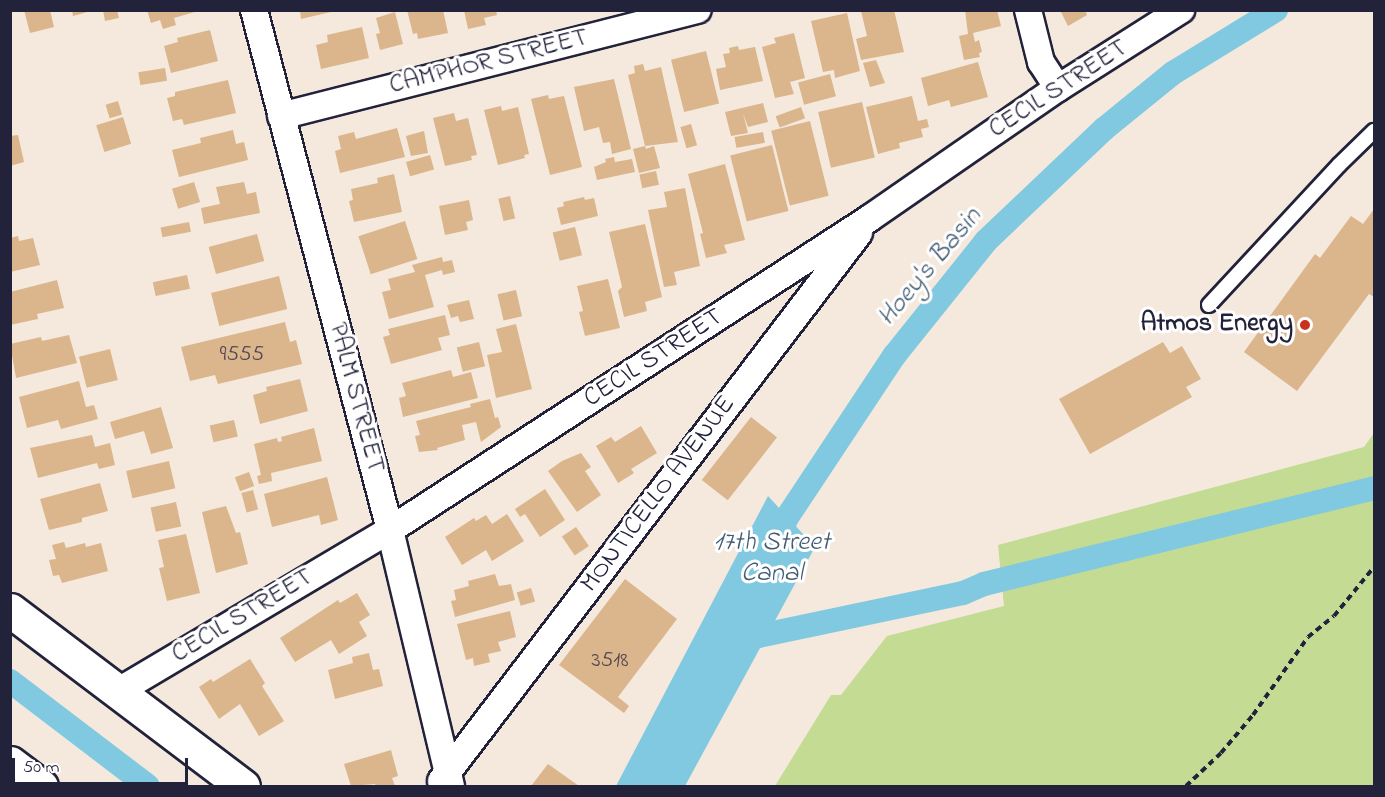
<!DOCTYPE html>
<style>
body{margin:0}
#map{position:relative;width:1385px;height:797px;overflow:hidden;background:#f4e9dc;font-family:"Indie Flower",sans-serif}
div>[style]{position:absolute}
.green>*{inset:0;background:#c3db92}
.water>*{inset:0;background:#80c9e1}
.canal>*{height:24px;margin:-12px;padding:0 12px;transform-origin:12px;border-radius:12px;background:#80c9e1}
.building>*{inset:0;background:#dbb58c;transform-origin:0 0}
.path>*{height:4px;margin-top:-2px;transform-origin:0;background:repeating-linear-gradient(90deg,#22223b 0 6px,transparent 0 10.5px)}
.roads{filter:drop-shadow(2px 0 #22223b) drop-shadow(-2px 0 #22223b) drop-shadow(0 2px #22223b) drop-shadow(0 -2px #22223b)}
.lane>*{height:14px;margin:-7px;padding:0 7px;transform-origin:7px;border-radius:7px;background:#fff}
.street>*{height:26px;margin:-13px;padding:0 13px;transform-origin:13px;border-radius:13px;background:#fff}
.secondary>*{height:33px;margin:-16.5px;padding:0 16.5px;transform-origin:16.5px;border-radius:16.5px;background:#fff}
.dots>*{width:16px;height:16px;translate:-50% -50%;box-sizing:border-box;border:3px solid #fff;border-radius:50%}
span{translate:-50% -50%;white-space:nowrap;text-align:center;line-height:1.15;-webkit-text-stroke:6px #fff;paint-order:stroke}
.number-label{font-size:22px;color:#50474f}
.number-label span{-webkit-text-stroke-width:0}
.street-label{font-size:26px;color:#22223b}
.poi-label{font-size:26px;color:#22223b;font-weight:700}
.right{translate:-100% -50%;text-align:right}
.water-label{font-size:27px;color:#435c75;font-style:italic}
.frame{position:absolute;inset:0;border:12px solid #22223b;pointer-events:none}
.scale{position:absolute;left:12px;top:758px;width:176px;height:27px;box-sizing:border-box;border:3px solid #22223b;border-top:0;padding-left:8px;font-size:18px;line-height:21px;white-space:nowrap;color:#22223b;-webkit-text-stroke:4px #fff;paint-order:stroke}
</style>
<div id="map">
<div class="green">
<div style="clip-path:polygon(1374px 433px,1374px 786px,775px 786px,831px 695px,841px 695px,887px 636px,1004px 606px,998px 545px,1364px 447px)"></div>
</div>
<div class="water">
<div style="clip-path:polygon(768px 496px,815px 547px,685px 786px,616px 786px)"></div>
</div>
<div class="canal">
<div style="left:772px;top:547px;width:31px;rotate:-63deg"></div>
<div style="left:786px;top:519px;width:196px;rotate:-56.5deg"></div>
<div style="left:894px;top:356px;width:147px;rotate:-51.3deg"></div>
<div style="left:986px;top:241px;width:163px;rotate:-43.5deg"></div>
<div style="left:1104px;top:129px;width:89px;rotate:-39.1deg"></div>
<div style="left:1173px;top:73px;width:121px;rotate:-31.5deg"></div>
<div style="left:735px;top:641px;width:233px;rotate:-11.9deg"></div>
<div style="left:963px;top:593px;width:23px;rotate:-23deg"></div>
<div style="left:984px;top:584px;width:402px;rotate:-13.8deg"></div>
<div style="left:10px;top:681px;width:173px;rotate:37.3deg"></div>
</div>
<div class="building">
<div style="clip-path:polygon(24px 10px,50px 10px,54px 27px,30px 33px)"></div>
<div style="clip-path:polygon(72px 10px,91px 10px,91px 11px,73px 16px)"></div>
<div style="clip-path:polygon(103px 10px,117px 10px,119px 18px,105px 21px)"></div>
<div style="clip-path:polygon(147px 10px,198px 10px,198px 11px,174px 18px,176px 25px,163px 29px,160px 20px,151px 23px)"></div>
<div style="clip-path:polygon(300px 10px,335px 10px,335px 11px,301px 19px)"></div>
<div style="clip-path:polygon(407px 10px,443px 10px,448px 33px,418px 39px,417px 33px,413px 34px)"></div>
<div style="clip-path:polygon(464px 10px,496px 10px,497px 15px,484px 18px,486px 25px,468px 29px)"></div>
<div style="clip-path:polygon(894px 10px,904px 52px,861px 60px,856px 39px,867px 36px,861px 11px)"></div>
<div style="clip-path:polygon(965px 10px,997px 10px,1001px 26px,973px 33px,975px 42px,979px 40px,982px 52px,979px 53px,980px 57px,964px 60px,959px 36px,968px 34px)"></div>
<div style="clip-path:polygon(1060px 10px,1085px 10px,1087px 15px,1068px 26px)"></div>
<div style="clip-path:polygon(395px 12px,403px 44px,380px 50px,376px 34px,380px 33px,376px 18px)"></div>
<div style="clip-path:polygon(847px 13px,860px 71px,835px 78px,834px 70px,823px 72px,811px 21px)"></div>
<div style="clip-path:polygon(362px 27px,369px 58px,321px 69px,316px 45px,328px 42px,327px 35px)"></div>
<div style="clip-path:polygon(210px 30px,218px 61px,171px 73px,164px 46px,178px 42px,177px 38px)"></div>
<div style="clip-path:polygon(794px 33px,805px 78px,790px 82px,794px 94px,775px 98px,762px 47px,776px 43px,774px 38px)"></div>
<div style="clip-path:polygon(738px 46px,739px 50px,755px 47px,763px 81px,720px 90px,716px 69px,726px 67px,723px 54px,730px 53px,729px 48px)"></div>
<div style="left:706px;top:51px;width:54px;height:36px;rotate:76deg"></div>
<div style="clip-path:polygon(876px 60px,885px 83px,870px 87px,863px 63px)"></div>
<div style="clip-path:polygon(978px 62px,988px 97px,951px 107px,949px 100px,928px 106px,921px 78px)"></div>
<div style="clip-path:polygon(643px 64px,645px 71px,661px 67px,678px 142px,645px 146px,646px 149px,654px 146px,660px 168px,639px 173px,633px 149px,645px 146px,628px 75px,635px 73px,634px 66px)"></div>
<div style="left:165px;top:68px;width:13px;height:27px;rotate:81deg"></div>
<div style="left:830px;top:74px;width:23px;height:33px;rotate:75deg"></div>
<div style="clip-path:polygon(614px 79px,631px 149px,612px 154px,610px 142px,603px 143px,599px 127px,584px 131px,574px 87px)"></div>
<div style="clip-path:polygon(228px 80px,236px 113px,184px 125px,182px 119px,173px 121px,167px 98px,175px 96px,175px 92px)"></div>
<div style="clip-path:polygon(548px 95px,549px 99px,564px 96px,582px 167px,550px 175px,531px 99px)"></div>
<div style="clip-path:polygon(912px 96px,918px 121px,927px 119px,929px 127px,921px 129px,923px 137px,899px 143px,900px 148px,878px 154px,866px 107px)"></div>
<div style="left:118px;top:101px;width:14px;height:13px;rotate:73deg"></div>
<div style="left:862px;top:102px;width:57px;height:45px;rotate:77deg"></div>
<div style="clip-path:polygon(763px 103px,768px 122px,748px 127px,743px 113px,748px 133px,731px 136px,725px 112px)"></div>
<div style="clip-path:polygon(501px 106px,502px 111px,518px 107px,529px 154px,524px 155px,525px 158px,498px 165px,484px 110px)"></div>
<div style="left:801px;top:107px;width:12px;height:27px;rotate:70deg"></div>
<div style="clip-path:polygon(454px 113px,456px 121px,468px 118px,477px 155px,471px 156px,472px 160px,445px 166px,433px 118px)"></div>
<div style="left:123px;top:117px;width:28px;height:28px;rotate:73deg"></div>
<div style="left:810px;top:121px;width:77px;height:40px;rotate:76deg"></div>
<div style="left:691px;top:124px;width:22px;height:11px;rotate:74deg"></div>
<div style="clip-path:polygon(397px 128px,405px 157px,340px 173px,335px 151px,341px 149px,338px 136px,354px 132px,356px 139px)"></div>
<div style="clip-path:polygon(233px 130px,236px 144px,244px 142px,248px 160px,179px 177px,172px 150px,201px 143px,200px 138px)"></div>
<div style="clip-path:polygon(424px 131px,428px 153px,411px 156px,406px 136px)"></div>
<div style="left:763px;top:132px;width:11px;height:29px;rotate:80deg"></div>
<div style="clip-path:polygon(18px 135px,24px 162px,10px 166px,10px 136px)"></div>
<div style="left:772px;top:145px;width:68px;height:43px;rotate:76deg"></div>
<div style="left:430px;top:155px;width:15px;height:25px;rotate:74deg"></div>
<div style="clip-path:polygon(614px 157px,615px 162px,632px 159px,635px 172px,597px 180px,594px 167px,606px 162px,605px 159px)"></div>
<div style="clip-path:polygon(725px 164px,745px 240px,724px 245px,727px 253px,706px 258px,700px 234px,703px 233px,688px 174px)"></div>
<div style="left:656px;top:171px;width:14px;height:17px;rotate:78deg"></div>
<div style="clip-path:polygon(394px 174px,402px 212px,354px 222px,349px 201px,353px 200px,351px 189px,378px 183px,377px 178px)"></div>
<div style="left:194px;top:182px;width:21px;height:23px;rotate:73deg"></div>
<div style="clip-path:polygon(244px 182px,247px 194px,256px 192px,260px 213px,204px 224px,201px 208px,220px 204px,216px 187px)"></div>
<div style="clip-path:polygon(685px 188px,700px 266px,674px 272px,677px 285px,664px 287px,648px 210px,667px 207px,664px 192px)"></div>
<div style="left:510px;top:196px;width:23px;height:12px;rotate:77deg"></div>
<div style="clip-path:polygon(584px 197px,585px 200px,594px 198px,598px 216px,561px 225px,557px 208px,564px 206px,563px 202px)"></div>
<div style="clip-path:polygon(469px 200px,473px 220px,466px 222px,468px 230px,445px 235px,439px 206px)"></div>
<div style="clip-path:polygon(1374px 209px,1374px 297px,1369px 294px,1297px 391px,1244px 352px,1315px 254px,1320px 258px,1351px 216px,1363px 224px)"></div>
<div style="left:405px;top:221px;width:40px;height:49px;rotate:72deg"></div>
<div style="left:189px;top:222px;width:10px;height:29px;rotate:79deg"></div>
<div style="clip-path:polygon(645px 224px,662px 297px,645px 302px,647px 311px,624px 317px,618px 291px,622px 287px,609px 232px)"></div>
<div style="left:575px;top:227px;width:29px;height:23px;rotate:76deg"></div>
<div style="left:257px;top:234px;width:28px;height:50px;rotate:75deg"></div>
<div style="clip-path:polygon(18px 236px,19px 241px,33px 238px,40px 265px,10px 272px,10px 238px)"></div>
<div style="clip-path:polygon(442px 257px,443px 262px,452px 260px,455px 272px,443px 275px,442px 270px,425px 275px,434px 307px,389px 319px,382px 292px,391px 290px,388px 279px,415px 272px,412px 265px)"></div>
<div style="left:187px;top:275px;width:14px;height:35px;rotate:78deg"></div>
<div style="left:279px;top:276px;width:34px;height:70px;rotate:76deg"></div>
<div style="clip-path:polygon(608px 279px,620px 328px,585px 336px,579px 312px,583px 311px,577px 286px)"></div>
<div style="clip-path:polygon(57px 280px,64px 308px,37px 314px,38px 319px,10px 325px,10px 292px)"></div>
<div style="left:516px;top:290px;width:27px;height:19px;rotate:77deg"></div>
<div style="clip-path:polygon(469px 300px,474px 319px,460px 322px,458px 316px,451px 318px,447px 305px)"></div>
<div style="clip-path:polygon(445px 315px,450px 335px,438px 338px,442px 350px,391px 364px,383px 337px,390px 335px,388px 329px)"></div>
<div style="clip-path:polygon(285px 322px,290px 342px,296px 340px,302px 364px,218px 384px,215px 375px,190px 381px,181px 347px)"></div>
<div style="clip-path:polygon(516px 324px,532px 389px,496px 398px,487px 355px,502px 352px,496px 329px)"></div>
<div style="clip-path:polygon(69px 335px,77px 363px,16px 378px,10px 344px,41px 337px,42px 341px)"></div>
<div style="left:479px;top:342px;width:25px;height:23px;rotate:76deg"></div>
<div style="clip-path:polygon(1163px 342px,1170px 353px,1182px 346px,1201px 379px,1186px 387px,1192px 397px,1090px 454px,1059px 399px)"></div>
<div style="left:110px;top:349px;width:32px;height:32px;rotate:76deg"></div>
<div style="clip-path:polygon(451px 370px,453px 377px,471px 372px,478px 398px,403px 417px,399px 398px,406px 396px,402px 383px)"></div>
<div style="clip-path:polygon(300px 379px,308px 411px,260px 424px,253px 395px,267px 391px,266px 387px)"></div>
<div style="clip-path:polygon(79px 381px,86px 407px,94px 405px,98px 419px,61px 429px,58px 420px,27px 428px,19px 397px)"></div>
<div style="clip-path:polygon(490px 399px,495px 418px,498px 417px,501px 427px,481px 442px,476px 422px,462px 425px,465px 440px,437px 448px,438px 450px,419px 452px,415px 436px,420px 435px,416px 421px,471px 407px,470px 404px)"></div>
<div style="clip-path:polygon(161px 407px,173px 448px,151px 454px,144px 431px,115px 439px,110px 422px)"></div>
<div style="left:751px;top:417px;width:33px;height:80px;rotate:38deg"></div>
<div style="left:234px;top:420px;width:17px;height:25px;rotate:77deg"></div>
<div style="clip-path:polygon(641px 426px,657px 453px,631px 469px,634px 473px,618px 483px,596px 446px,611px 437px,615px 442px)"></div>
<div style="clip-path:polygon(314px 428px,322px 461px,271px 473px,272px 481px,259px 484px,257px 476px,261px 475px,254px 444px,277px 438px,278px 442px,282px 441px,281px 437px)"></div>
<div style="clip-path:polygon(92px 435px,95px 447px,110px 443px,115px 465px,99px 469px,97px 463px,38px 478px,30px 448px)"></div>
<div style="clip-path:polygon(581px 453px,591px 467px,585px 471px,601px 495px,577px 512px,548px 471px,562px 461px)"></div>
<div style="left:169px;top:461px;width:28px;height:44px;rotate:77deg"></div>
<div style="left:249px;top:472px;width:15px;height:15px;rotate:70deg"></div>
<div style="clip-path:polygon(327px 477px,338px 520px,321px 525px,319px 515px,272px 527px,264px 494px)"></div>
<div style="clip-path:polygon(100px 483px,108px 511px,82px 518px,82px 522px,49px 530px,40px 499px)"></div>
<div style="clip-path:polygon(545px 489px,565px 520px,540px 537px,525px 514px,520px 517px,515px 509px)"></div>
<div style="left:253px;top:490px;width:20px;height:12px;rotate:75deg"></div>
<div style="left:176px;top:502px;width:25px;height:26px;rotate:78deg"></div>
<div style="clip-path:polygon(226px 506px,236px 533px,240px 532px,248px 564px,216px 573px,202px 512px)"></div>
<div style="clip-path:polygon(507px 514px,524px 541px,492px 561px,486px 550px,462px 565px,445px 537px,474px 518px,476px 521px,486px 515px,492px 524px)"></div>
<div style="left:576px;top:527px;width:23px;height:17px;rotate:56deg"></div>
<div style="clip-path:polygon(186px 534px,200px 593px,167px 601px,159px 568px,164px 567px,158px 540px)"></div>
<div style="clip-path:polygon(64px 542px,66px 548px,85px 543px,86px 547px,101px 543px,108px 571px,62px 583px,59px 575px,53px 576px,49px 560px,56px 559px,52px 545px)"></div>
<div style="clip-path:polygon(495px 574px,499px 586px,511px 584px,515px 600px,455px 617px,451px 601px,456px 600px,454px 590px,469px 586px,468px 581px)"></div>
<div style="clip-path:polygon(625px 579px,677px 619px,618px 697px,629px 706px,624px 713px,559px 665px)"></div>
<div style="left:531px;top:588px;width:14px;height:15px;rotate:73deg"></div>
<div style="clip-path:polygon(357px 593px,370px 615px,359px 622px,367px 636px,339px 654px,331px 640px,295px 662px,280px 638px,338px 600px,340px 603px)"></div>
<div style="clip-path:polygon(510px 611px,516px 637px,498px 642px,501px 651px,488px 654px,490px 662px,474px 666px,473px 658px,466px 660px,457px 624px)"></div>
<div style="clip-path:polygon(369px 653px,373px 670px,379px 669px,383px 686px,335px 699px,328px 670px,353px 663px,352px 657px)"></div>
<div style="clip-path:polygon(250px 659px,265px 683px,262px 686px,284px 721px,259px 736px,240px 704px,219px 719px,199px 687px,211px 679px,213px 682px)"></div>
<div style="clip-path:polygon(391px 750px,398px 776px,392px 778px,395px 786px,376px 786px,375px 784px,351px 786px,344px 764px)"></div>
<div style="clip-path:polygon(548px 764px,579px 786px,531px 786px)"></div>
</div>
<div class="path">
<div style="left:1186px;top:786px;width:48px;rotate:-43.3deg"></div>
<div style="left:1221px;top:753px;width:50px;rotate:-49.9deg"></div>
<div style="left:1253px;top:715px;width:95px;rotate:-54.8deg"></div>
<div style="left:1308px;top:637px;width:33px;rotate:-39deg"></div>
<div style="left:1334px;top:616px;width:63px;rotate:-50.8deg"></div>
</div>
<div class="roads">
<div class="lane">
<div style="left:1209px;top:305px;width:191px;rotate:-47.1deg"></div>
<div style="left:1339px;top:165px;width:49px;rotate:-44.2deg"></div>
</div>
<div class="street">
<div style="left:254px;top:10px;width:537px;rotate:75.34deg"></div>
<div style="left:390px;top:530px;width:263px;rotate:76.6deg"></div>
<div style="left:1028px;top:10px;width:54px;rotate:76deg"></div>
<div style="left:1041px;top:62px;width:31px;rotate:57deg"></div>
<div style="left:281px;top:116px;width:430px;rotate:-14.3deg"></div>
<div style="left:117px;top:692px;width:317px;rotate:-30.7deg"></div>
<div style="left:390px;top:530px;width:572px;rotate:-33.02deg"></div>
<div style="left:870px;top:218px;width:229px;rotate:-34.7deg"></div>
<div style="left:1058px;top:88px;width:146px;rotate:-32.4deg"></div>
<div style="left:441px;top:781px;width:689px;rotate:-52.66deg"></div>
</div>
<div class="secondary">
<div style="left:10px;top:610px;width:292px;rotate:37.1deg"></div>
<div style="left:10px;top:763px;width:39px;rotate:37deg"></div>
</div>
</div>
<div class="dots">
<div style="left:1305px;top:325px;background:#c8321e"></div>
</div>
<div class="number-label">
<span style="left:242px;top:356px">9555</span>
<span style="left:610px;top:662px">3518</span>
</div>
<div class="street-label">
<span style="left:489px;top:63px;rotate:-14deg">CAMPHOR STREET</span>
<span style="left:1059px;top:90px;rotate:-33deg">CECIL STREET</span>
<span style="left:654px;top:359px;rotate:-33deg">CECIL STREET</span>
<span style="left:355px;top:398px;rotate:75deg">PALM STREET</span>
<span style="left:659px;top:495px;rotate:-53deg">MONTICELLO AVENUE</span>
<span style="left:243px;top:617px;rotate:-31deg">CECIL STREET</span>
</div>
<div class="poi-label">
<span class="right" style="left:1293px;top:325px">Atmos Energy</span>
</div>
<div class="water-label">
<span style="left:930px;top:267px;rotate:-50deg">Hoey's Basin</span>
<span style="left:772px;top:558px">17th Street<br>Canal</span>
</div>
<div class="frame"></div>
<div class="scale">50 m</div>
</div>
